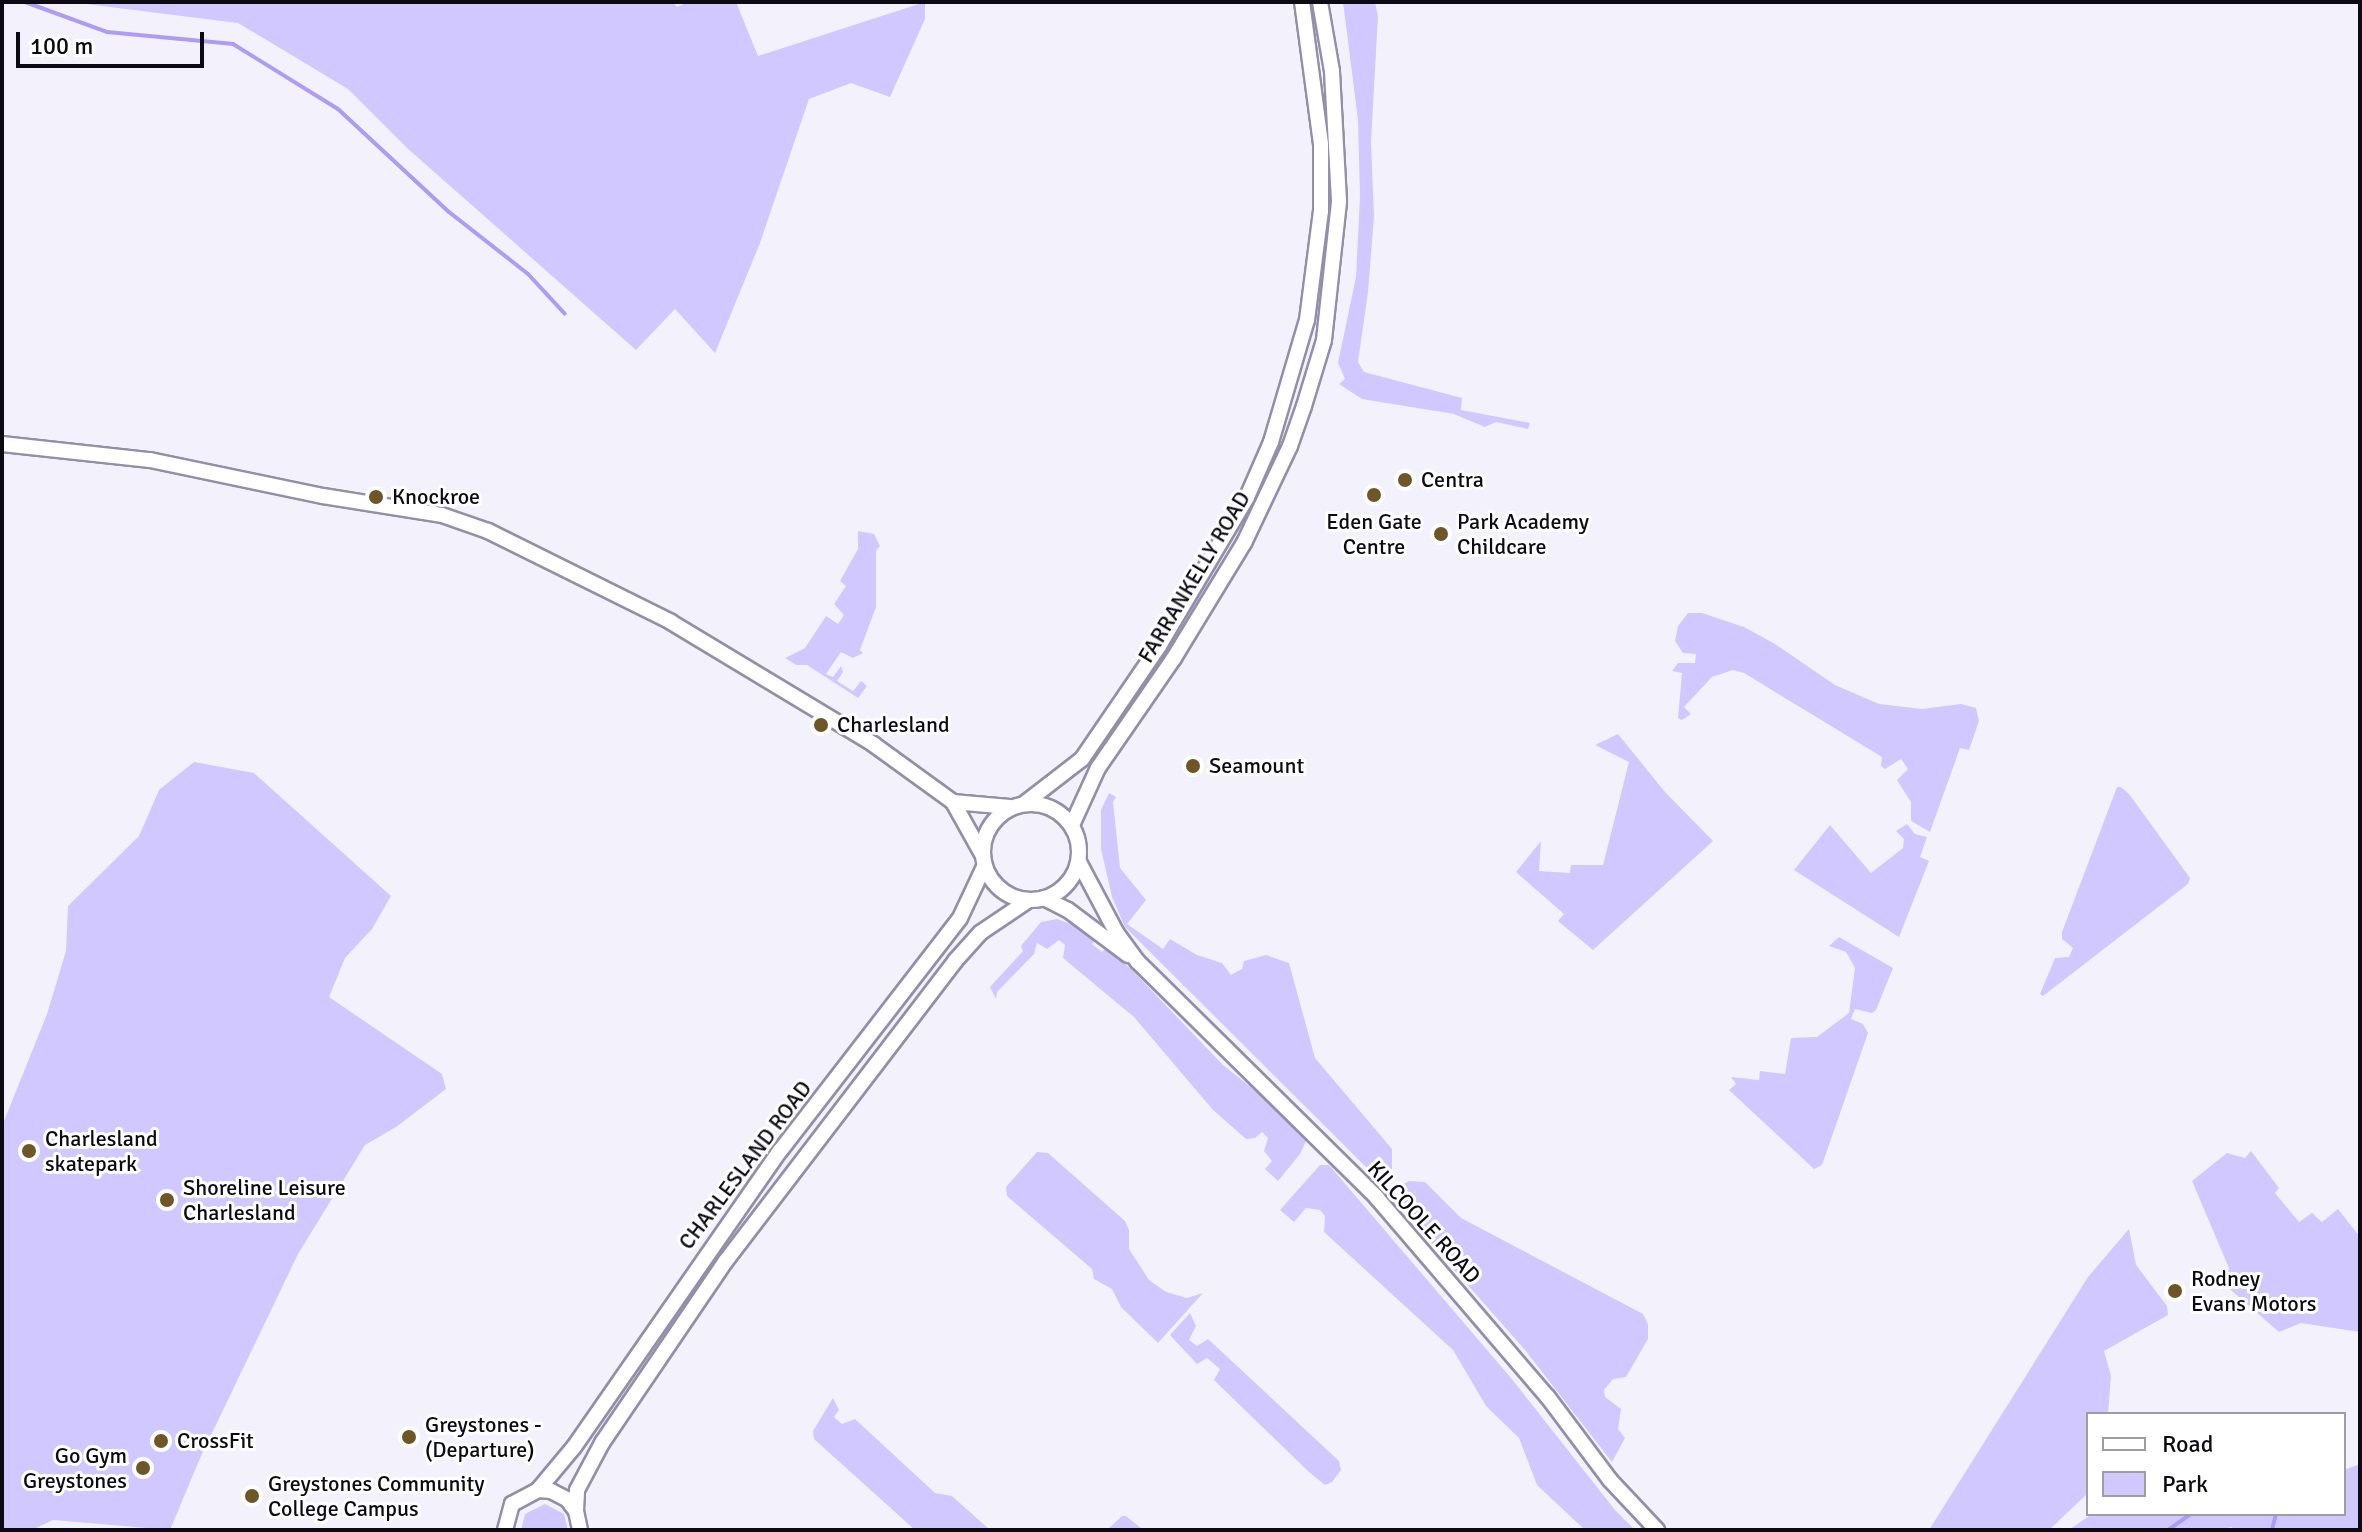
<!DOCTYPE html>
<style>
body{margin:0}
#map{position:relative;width:2362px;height:1532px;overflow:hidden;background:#f3f1fc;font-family:Signika,sans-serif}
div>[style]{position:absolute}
.green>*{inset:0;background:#d1c8ff}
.stream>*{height:4px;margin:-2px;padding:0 2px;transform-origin:2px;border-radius:2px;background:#ae9bf5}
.roads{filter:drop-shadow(2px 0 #938fa8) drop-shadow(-2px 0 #938fa8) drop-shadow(0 2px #938fa8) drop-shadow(0 -2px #938fa8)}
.secondary>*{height:14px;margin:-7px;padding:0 7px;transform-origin:7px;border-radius:7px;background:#fff}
.secondary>.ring{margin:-7px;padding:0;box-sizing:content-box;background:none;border:14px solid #fff;border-radius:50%}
.dots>*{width:22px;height:22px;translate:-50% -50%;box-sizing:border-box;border:4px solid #fff;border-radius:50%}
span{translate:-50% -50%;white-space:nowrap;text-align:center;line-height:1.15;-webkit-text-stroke:6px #fff;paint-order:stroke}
.poi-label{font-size:22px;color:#0c0a13}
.left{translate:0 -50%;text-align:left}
.right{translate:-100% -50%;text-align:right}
.street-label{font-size:22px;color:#0c0a13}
.frame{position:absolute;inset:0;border:4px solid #0c0a13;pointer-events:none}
.legend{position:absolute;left:2086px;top:1412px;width:260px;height:104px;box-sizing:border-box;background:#fff;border:2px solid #9e9da1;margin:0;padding:10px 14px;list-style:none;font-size:24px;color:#0c0a13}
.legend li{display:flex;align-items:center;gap:16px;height:40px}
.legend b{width:40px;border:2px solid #9e9da1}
.scale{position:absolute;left:16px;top:32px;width:188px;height:36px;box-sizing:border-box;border:4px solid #0c0a13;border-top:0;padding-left:10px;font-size:24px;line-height:28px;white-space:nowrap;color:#0c0a13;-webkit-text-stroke:6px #fff;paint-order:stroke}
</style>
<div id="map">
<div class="green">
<div style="clip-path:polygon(70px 2px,673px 2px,677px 7px,688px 2px,736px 2px,758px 56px,925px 2px,925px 19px,890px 97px,851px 83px,809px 99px,760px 243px,715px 353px,675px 309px,636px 350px,407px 148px,348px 89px,238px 23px)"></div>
<div style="clip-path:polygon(1343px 2px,1375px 2px,1378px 16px,1371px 142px,1374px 216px,1368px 292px,1358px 362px,1364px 372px,1462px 398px,1461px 410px,1530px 423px,1528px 429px,1496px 422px,1485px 427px,1454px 414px,1362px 399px,1339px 384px,1345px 379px,1338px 363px,1356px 277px,1360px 196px,1358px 120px)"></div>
<div style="clip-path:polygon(858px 531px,874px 534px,880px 546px,876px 551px,876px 607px,860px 650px,863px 653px,853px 658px,841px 652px,826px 674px,833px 677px,841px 666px,843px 672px,837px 681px,853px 691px,861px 681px,867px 686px,858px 698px,807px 665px,796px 665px,785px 658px,805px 648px,826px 616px,838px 624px,844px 615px,834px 604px,846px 586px,840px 581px,858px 549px)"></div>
<div style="clip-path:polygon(1688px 613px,1702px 613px,1744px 627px,1775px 644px,1835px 685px,1879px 704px,1922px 709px,1961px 704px,1976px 708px,1979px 721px,1969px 750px,1960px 748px,1930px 832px,1911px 821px,1911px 802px,1897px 780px,1908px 769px,1901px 759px,1885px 769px,1881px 766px,1882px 757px,1744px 673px,1733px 670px,1712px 677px,1684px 707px,1691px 714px,1682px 720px,1678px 718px,1682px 673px,1672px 671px,1678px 663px,1695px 663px,1696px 654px,1683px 653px,1675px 641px,1678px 626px)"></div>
<div style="clip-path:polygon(1618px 734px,1665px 792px,1713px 841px,1593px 950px,1558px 921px,1564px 914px,1516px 872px,1541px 841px,1539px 871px,1570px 873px,1571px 865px,1603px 865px,1629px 762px,1595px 745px)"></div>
<div style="clip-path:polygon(194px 762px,254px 773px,391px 896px,372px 929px,345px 958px,329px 997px,442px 1074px,446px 1089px,396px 1127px,365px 1145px,298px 1254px,201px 1456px,170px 1530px,53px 1520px,32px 1530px,2px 1530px,2px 1126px,47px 1014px,66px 951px,68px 906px,139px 836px,159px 790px)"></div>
<div style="clip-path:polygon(2117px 787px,2121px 787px,2129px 794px,2190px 878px,2188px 884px,2043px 996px,2040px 994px,2055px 958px,2069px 957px,2073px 948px,2062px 939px,2062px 932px)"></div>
<div style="clip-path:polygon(1109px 793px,1116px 797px,1113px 802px,1120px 868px,1146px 900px,1127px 924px,1163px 949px,1170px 939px,1197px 955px,1222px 963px,1231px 975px,1242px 969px,1244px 961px,1266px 955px,1289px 963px,1315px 1058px,1392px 1149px,1392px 1169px,1382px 1175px,1372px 1173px,1125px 927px,1112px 897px,1101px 849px,1101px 810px)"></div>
<div style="clip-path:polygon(1907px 824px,1915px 834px,1927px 837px,1920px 857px,1929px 861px,1899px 937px,1794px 870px,1830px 825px,1871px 873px,1903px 848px,1904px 839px,1896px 831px)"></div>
<div style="clip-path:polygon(1057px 919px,1076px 926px,1096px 940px,1092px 944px,1102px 952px,1106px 948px,1131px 969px,1223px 1065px,1257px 1092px,1306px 1141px,1300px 1154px,1278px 1181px,1265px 1169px,1272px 1161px,1264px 1151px,1268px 1138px,1262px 1132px,1255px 1138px,1246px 1139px,1213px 1110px,1134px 1017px,1063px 958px,1065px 945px,1059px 940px,1047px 949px,1037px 943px,1034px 954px,997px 992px,996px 999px,990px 987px,1023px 951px,1021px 946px,1041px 922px)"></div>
<div style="clip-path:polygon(1839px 937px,1893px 968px,1876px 1010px,1872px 1013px,1855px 1009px,1851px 1019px,1863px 1024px,1868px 1033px,1822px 1165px,1814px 1169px,1729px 1090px,1736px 1084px,1731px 1077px,1759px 1080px,1760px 1071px,1785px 1074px,1791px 1038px,1817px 1037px,1849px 1013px,1855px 968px,1846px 952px,1829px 946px)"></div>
<div style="clip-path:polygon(2251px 1151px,2279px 1188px,2275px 1193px,2299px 1222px,2312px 1213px,2322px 1222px,2338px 1209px,2360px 1237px,2360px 1332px,2301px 1323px,2279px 1332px,2224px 1284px,2229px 1268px,2192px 1181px,2227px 1153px,2245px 1158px)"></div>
<div style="clip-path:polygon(1037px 1152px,1048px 1153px,1125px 1221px,1129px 1230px,1129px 1249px,1149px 1280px,1166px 1292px,1187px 1298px,1203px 1293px,1158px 1343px,1121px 1307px,1112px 1289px,1094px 1279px,1092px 1269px,1007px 1196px,1006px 1187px)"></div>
<div style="clip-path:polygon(1320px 1165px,1329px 1165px,1511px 1378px,1615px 1510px,1635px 1530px,1585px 1530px,1537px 1485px,1519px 1438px,1486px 1406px,1453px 1350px,1324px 1232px,1325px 1216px,1320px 1210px,1306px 1208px,1294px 1222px,1280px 1210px)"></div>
<div style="clip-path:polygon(1409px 1181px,1425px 1182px,1461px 1218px,1643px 1314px,1648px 1324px,1648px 1339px,1626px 1377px,1613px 1379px,1604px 1390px,1605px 1397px,1621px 1409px,1618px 1429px,1625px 1438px,1612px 1462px,1525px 1350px,1437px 1250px,1403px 1205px,1397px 1193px,1398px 1187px)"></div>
<div style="clip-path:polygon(2129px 1229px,2136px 1265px,2167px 1306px,2168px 1315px,2104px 1351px,2111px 1376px,2108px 1414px,2088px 1414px,2088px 1493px,2049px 1530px,1929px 1530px,2088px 1277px)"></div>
<div style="clip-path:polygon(1190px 1313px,1196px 1326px,1189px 1340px,1197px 1346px,1208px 1339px,1339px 1461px,1341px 1470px,1332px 1482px,1325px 1485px,1309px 1472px,1214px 1380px,1220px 1369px,1207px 1358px,1197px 1364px,1170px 1335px)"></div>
<div style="clip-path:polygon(833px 1398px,839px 1410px,834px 1417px,842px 1424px,855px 1419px,935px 1493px,952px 1496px,990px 1530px,915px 1530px,814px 1439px,813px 1431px)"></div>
<div style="clip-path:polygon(2360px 1464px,2360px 1530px,2234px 1530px,2231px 1527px,2223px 1530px,2069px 1530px,2092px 1514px,2344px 1514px,2344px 1470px)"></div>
<div style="clip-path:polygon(545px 1504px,564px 1514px,568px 1530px,521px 1530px,525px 1514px)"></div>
<div style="clip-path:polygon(1122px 1516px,1126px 1516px,1143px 1530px,1107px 1530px)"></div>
</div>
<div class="stream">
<div style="left:25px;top:2px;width:87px;rotate:20.1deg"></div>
<div style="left:107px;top:32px;width:127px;rotate:5.4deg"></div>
<div style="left:233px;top:44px;width:123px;rotate:31.8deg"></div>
<div style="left:338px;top:109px;width:151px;rotate:42.9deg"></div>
<div style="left:449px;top:212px;width:100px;rotate:38.1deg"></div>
<div style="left:528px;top:274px;width:54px;rotate:47.2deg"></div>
<div style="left:2168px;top:1530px;width:28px;rotate:-35deg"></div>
<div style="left:2272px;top:1530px;width:16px;rotate:-76deg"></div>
</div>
<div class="roads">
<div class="secondary">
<div style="left:2px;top:444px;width:149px;rotate:6.2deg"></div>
<div style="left:150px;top:460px;width:177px;rotate:11.8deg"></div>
<div style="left:323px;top:496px;width:121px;rotate:9.1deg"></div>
<div style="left:442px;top:515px;width:49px;rotate:19.2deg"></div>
<div style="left:488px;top:531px;width:204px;rotate:26.4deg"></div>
<div style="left:671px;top:622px;width:236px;rotate:31.1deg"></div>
<div style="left:873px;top:744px;width:99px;rotate:35.9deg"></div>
<div style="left:953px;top:802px;width:60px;rotate:60.9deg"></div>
<div style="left:953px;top:802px;width:57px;rotate:5deg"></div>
<div style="left:1025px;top:803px;width:72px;rotate:-37.7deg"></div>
<div style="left:1082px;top:759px;width:137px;rotate:-55.7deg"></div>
<div style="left:1159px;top:646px;width:173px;rotate:-59.4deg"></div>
<div style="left:1247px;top:497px;width:60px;rotate:-66.4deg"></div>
<div style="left:1271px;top:442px;width:127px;rotate:-73.6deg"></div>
<div style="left:1307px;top:320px;width:110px;rotate:-82.7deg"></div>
<div style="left:1321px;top:211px;width:67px;rotate:-90deg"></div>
<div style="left:1321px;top:144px;width:143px;rotate:-97.6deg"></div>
<div class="ring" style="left:983px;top:804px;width:82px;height:82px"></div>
<div style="left:1072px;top:825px;width:63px;rotate:-65.5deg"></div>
<div style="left:1098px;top:768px;width:134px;rotate:-55.4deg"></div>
<div style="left:1174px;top:658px;width:135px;rotate:-58.7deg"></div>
<div style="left:1244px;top:543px;width:107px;rotate:-64.6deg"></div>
<div style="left:1290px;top:446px;width:42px;rotate:-70.7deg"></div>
<div style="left:1304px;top:406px;width:69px;rotate:-73.1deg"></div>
<div style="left:1324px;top:340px;width:140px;rotate:-83.8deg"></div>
<div style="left:1339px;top:201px;width:130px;rotate:-93.1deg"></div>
<div style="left:1332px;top:71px;width:70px;rotate:-99.9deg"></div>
<div style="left:1079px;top:862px;width:79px;rotate:62.1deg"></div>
<div style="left:1116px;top:932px;width:37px;rotate:54deg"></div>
<div style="left:1138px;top:962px;width:336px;rotate:44.6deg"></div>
<div style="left:1377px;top:1198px;width:261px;rotate:49.4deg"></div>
<div style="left:1547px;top:1396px;width:105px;rotate:53.1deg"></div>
<div style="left:1610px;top:1480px;width:69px;rotate:46.8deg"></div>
<div style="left:1044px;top:898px;width:27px;rotate:27deg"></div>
<div style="left:1068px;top:910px;width:75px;rotate:36.9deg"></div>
<div style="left:538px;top:1490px;width:56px;rotate:-50.1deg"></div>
<div style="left:574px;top:1447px;width:361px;rotate:-55.2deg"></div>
<div style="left:780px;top:1151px;width:294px;rotate:-52.3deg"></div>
<div style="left:960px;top:918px;width:56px;rotate:-64.8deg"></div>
<div style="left:576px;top:1511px;width:21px;rotate:-87deg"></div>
<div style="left:577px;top:1490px;width:53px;rotate:-62deg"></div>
<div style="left:602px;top:1443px;width:219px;rotate:-55.8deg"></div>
<div style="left:725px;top:1262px;width:379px;rotate:-52.6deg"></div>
<div style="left:955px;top:961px;width:38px;rotate:-48deg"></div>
<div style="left:980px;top:933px;width:59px;rotate:-34deg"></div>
<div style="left:505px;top:1530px;width:27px;rotate:-75deg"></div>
<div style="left:512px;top:1504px;width:30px;rotate:-28deg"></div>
<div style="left:538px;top:1490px;width:13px;rotate:4deg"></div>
<div style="left:551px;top:1491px;width:18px;rotate:27deg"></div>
<div style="left:567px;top:1499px;width:15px;rotate:53deg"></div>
<div style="left:576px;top:1511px;width:19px;rotate:78deg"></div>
</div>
</div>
<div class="dots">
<div style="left:1405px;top:480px;background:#6e5627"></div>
<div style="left:1374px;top:495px;background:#6e5627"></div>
<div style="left:376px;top:497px;background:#6e5627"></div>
<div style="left:1441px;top:534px;background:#6e5627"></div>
<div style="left:821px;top:725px;background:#6e5627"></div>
<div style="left:1193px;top:766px;background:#6e5627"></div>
<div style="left:29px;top:1151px;background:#6e5627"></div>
<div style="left:167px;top:1200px;background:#6e5627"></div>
<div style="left:2175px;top:1291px;background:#6e5627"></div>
<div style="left:409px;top:1437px;background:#6e5627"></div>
<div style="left:161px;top:1441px;background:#6e5627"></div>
<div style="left:143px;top:1468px;background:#6e5627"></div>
<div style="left:252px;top:1496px;background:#6e5627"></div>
</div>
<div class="poi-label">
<span class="left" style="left:1421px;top:480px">Centra</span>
<span class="left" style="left:392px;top:497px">Knockroe</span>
<span style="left:1374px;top:534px">Eden Gate<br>Centre</span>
<span class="left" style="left:1457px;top:534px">Park Academy<br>Childcare</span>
<span class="left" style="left:837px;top:725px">Charlesland</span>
<span class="left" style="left:1209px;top:766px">Seamount</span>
<span class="left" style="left:45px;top:1151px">Charlesland<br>skatepark</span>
<span class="left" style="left:183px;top:1200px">Shoreline Leisure<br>Charlesland</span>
<span class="left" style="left:2191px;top:1291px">Rodney<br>Evans Motors</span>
<span class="left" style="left:425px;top:1437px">Greystones -<br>(Departure)</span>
<span class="left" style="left:177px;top:1441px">CrossFit</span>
<span class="right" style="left:127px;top:1468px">Go Gym<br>Greystones</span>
<span class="left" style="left:268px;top:1496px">Greystones Community<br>College Campus</span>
</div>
<div class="street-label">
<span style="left:1194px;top:577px;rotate:-59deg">FARRANKELLY ROAD</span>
<span style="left:745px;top:1165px;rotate:-53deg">CHARLESLAND ROAD</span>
<span style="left:1424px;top:1222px;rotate:48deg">KILCOOLE ROAD</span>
</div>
<div class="frame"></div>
<ul class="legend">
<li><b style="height:10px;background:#fff"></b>Road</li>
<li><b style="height:22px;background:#d1c8ff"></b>Park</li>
</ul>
<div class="scale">100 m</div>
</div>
